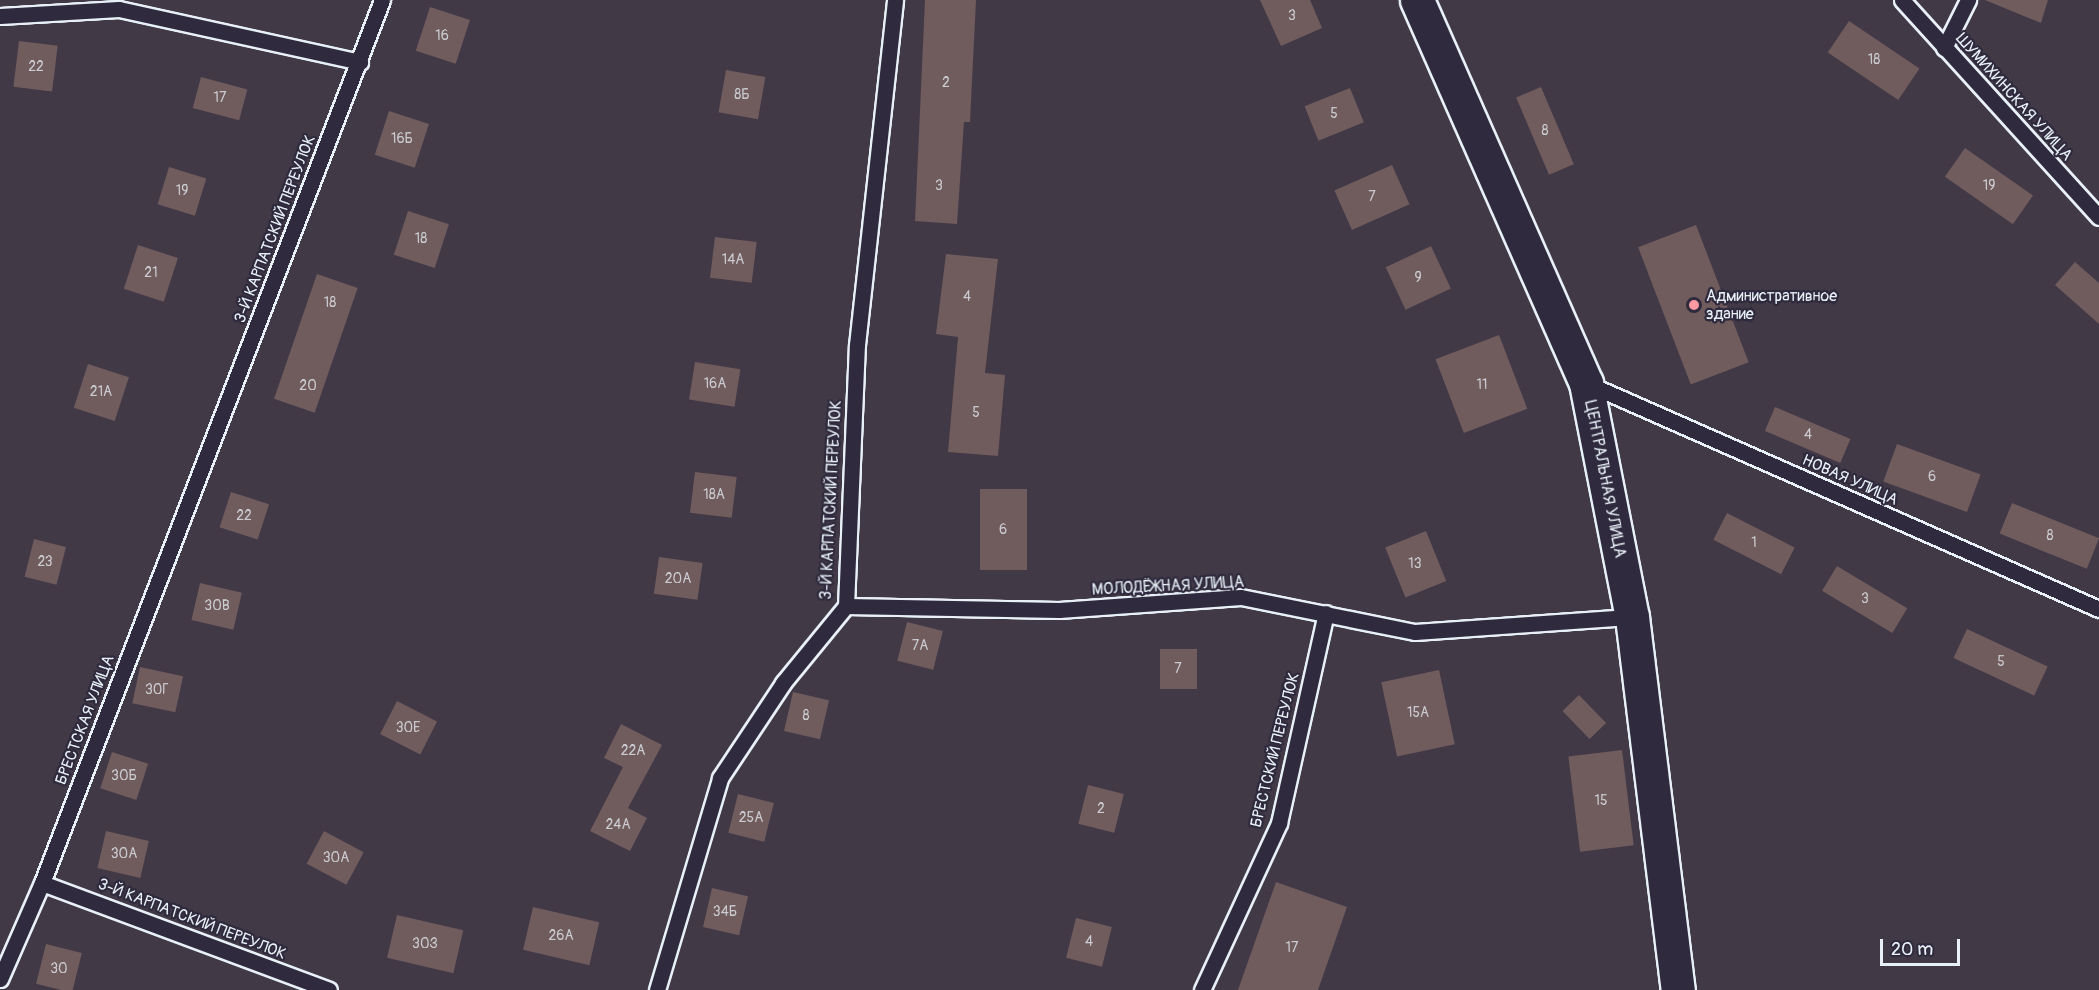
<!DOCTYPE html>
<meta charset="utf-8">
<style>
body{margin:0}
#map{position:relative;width:2099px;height:990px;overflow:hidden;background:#423947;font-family:Pangolin,sans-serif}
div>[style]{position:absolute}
.building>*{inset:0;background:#705b5d;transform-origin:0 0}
.roads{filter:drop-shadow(2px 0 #e8f1f8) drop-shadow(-2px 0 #e8f1f8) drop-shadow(0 2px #e8f1f8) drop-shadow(0 -2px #e8f1f8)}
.service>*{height:15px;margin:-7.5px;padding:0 7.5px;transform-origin:7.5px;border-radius:7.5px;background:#2f2a3d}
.tertiary>*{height:33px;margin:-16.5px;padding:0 16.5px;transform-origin:16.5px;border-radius:16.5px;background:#2f2a3d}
.dots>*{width:16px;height:16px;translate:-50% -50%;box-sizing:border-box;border:3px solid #2f2a3d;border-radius:50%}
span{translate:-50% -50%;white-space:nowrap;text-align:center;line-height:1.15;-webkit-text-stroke:4.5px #2f2a3d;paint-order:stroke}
.number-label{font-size:14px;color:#caccd1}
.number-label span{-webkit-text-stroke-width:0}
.street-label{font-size:16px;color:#e8f1f8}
.poi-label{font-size:16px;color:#e8f1f8}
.left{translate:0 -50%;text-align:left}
.scale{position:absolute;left:1880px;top:939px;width:80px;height:27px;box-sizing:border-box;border:3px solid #e8f1f8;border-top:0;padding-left:8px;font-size:18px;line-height:21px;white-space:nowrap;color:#e8f1f8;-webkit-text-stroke:4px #2f2a3d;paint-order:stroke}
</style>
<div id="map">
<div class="building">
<div style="clip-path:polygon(925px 0,976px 0,970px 122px,964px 122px,957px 224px,915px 221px)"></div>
<div style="clip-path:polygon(1260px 0,1310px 0,1322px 28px,1281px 46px)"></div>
<div style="clip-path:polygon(1985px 0,2048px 0,2041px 23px)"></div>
<div style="left:430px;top:7px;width:42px;height:46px;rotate:18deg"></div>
<div style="left:1849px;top:21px;width:85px;height:38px;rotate:34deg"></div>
<div style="left:19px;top:41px;width:39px;height:46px;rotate:7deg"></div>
<div style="left:726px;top:70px;width:40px;height:43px;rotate:10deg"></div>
<div style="left:201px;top:77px;width:48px;height:32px;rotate:15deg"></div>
<div style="left:1541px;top:87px;width:84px;height:27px;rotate:67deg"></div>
<div style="left:1350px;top:88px;width:37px;height:49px;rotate:68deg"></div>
<div style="left:389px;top:111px;width:42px;height:46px;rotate:18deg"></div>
<div style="left:1965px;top:148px;width:83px;height:35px;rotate:35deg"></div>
<div style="left:1392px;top:165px;width:43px;height:63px;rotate:66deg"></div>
<div style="left:169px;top:167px;width:39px;height:39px;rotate:17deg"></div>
<div style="left:408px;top:211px;width:43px;height:46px;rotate:18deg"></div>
<div style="left:1696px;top:225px;width:147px;height:62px;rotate:69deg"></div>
<div style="left:715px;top:237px;width:42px;height:41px;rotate:7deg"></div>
<div style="left:138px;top:245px;width:42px;height:46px;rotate:18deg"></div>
<div style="left:1431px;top:246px;width:47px;height:50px;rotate:65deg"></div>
<div style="clip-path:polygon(946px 254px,998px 259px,985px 373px,1005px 375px,998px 456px,948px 452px,958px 337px,936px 334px)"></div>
<div style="clip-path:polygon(2075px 262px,2099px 283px,2099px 324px,2055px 285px)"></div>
<div style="left:317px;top:274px;width:43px;height:132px;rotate:19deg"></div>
<div style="left:1499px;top:335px;width:79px;height:68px;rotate:69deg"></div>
<div style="left:695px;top:362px;width:46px;height:38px;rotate:9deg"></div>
<div style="left:88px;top:364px;width:43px;height:46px;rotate:18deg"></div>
<div style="left:1775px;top:407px;width:82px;height:26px;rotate:23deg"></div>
<div style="left:1897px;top:444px;width:89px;height:40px;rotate:20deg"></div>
<div style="left:695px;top:472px;width:42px;height:41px;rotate:7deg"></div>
<div style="left:980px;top:489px;width:47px;height:81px"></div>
<div style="left:231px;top:492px;width:40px;height:37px;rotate:18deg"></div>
<div style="left:2012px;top:503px;width:94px;height:33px;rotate:22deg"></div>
<div style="left:1727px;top:513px;width:76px;height:30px;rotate:27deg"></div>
<div style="left:1426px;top:531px;width:54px;height:44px;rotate:68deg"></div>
<div style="left:34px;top:539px;width:33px;height:39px;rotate:14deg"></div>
<div style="left:659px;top:557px;width:44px;height:37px;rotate:8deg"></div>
<div style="left:1837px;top:566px;width:82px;height:29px;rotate:31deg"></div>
<div style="left:200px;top:583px;width:43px;height:38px;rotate:13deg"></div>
<div style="left:907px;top:622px;width:37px;height:40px;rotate:14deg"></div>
<div style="left:1967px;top:629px;width:89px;height:32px;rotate:25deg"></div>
<div style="left:1160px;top:649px;width:37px;height:40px"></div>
<div style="left:140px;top:667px;width:44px;height:37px;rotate:12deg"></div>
<div style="left:1439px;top:670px;width:76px;height:59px;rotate:78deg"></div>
<div style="left:793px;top:692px;width:37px;height:40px;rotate:13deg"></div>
<div style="left:1579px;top:695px;width:39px;height:23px;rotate:46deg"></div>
<div style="left:397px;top:701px;width:45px;height:37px;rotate:27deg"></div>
<div style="clip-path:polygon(621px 724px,662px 745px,628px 808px,647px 818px,630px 851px,590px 831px,623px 767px,604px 758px)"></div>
<div style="left:1622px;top:750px;width:96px;height:54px;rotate:83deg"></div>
<div style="left:112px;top:752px;width:38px;height:38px;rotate:18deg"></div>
<div style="left:1088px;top:785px;width:37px;height:40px;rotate:14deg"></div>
<div style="left:738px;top:794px;width:37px;height:40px;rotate:14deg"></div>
<div style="left:106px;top:831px;width:44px;height:38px;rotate:13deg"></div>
<div style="left:324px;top:831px;width:45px;height:37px;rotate:28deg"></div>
<div style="clip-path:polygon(1276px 882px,1347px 907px,1318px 990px,1238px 990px)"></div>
<div style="left:712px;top:888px;width:37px;height:40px;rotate:13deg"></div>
<div style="left:533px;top:907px;width:68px;height:44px;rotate:13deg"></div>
<div style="left:397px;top:915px;width:68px;height:44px;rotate:13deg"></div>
<div style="left:1076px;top:918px;width:37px;height:41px;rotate:14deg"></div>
<div style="left:46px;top:944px;width:37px;height:41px;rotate:14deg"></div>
</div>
<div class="roads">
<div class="service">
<div style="left:1902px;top:0;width:293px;rotate:47.8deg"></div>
<div style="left:0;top:16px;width:119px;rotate:-3.4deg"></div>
<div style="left:119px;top:9px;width:247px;rotate:12.4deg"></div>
<div style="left:1944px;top:48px;width:54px;rotate:-63.4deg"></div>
<div style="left:1586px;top:383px;width:561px;rotate:23.78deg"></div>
<div style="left:846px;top:606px;width:213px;rotate:1.1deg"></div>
<div style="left:1059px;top:610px;width:182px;rotate:-4.1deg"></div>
<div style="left:1241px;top:597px;width:177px;rotate:11.4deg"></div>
<div style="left:1415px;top:632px;width:218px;rotate:-4deg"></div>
<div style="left:42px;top:883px;width:306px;rotate:20.4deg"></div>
<div style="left:0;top:979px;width:105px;rotate:-66.4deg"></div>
<div style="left:42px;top:883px;width:946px;rotate:-68.94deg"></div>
<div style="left:657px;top:990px;width:221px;rotate:-73.4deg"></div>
<div style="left:720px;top:778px;width:114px;rotate:-56.4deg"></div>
<div style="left:783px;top:683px;width:99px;rotate:-50.7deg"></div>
<div style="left:846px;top:606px;width:261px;rotate:-87.6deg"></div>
<div style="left:857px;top:345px;width:347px;rotate:-83.7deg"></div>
<div style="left:1202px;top:990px;width:184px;rotate:-65.2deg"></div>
<div style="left:1279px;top:823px;width:215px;rotate:-77.4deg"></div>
</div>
<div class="tertiary">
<div style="left:1417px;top:0;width:419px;rotate:66.2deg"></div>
<div style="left:1586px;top:383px;width:238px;rotate:78.9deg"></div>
<div style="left:1632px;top:617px;width:376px;rotate:83deg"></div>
</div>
</div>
<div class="dots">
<div style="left:1694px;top:305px;background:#ff9aa2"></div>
</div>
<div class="number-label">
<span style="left:1292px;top:16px">3</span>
<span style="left:442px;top:36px">16</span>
<span style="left:1874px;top:60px">18</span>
<span style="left:36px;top:67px">22</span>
<span style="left:946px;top:83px">2</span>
<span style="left:742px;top:95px">8Б</span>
<span style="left:220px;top:98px">17</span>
<span style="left:1334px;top:114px">5</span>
<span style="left:1545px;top:131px">8</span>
<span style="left:402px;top:139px">16Б</span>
<span style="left:939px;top:186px">3</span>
<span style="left:1989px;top:186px">19</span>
<span style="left:182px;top:191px">19</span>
<span style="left:1372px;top:197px">7</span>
<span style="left:421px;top:239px">18</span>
<span style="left:733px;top:260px">14А</span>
<span style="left:151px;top:273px">21</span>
<span style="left:1418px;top:278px">9</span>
<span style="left:967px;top:297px">4</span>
<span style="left:330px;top:303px">18</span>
<span style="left:715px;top:384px">16А</span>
<span style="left:1482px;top:385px">11</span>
<span style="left:308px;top:386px">20</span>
<span style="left:101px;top:392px">21А</span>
<span style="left:976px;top:413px">5</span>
<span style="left:1808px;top:435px">4</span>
<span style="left:1932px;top:477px">6</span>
<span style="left:714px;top:495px">18А</span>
<span style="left:244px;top:516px">22</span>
<span style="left:1003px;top:530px">6</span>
<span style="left:2050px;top:536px">8</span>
<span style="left:1754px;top:543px">1</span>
<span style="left:45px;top:562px">23</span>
<span style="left:1415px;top:564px">13</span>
<span style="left:678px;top:579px">20А</span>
<span style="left:1865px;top:599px">3</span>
<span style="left:217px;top:606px">30В</span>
<span style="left:920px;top:646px">7А</span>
<span style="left:2001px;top:662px">5</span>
<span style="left:1178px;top:669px">7</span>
<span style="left:157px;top:690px">30Г</span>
<span style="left:1418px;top:713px">15А</span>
<span style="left:806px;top:716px">8</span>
<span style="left:408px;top:728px">30Е</span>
<span style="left:633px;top:751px">22А</span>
<span style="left:124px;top:776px">30Б</span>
<span style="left:1601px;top:801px">15</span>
<span style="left:1101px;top:809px">2</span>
<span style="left:751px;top:818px">25А</span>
<span style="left:618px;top:825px">24А</span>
<span style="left:124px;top:854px">30А</span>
<span style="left:336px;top:858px">30А</span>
<span style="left:725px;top:912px">34Б</span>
<span style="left:561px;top:936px">26А</span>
<span style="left:1089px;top:942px">4</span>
<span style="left:425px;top:944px">30З</span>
<span style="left:1292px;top:948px">17</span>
<span style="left:59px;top:969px">30</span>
</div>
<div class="street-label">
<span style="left:2014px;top:97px;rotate:48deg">ШУМИХИНСКАЯ УЛИЦА</span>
<span style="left:275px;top:229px;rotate:-69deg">3-Й КАРПАТСКИЙ ПЕРЕУЛОК</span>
<span style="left:1605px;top:479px;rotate:79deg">ЦЕНТРАЛЬНАЯ УЛИЦА</span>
<span style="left:1850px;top:480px;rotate:24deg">НОВАЯ УЛИЦА</span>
<span style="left:831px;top:500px;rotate:-87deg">3-Й КАРПАТСКИЙ ПЕРЕУЛОК</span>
<span style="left:1168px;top:586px;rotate:-3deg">МОЛОДЁЖНАЯ УЛИЦА</span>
<span style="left:85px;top:720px;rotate:-69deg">БРЕСТСКАЯ УЛИЦА</span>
<span style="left:1275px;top:750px;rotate:-76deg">БРЕСТСКИЙ ПЕРЕУЛОК</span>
<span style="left:192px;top:919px;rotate:21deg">3-Й КАРПАТСКИЙ ПЕРЕУЛОК</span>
</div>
<div class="poi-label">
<span class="left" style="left:1706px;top:305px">Административное<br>здание</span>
</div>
<div class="scale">20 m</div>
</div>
